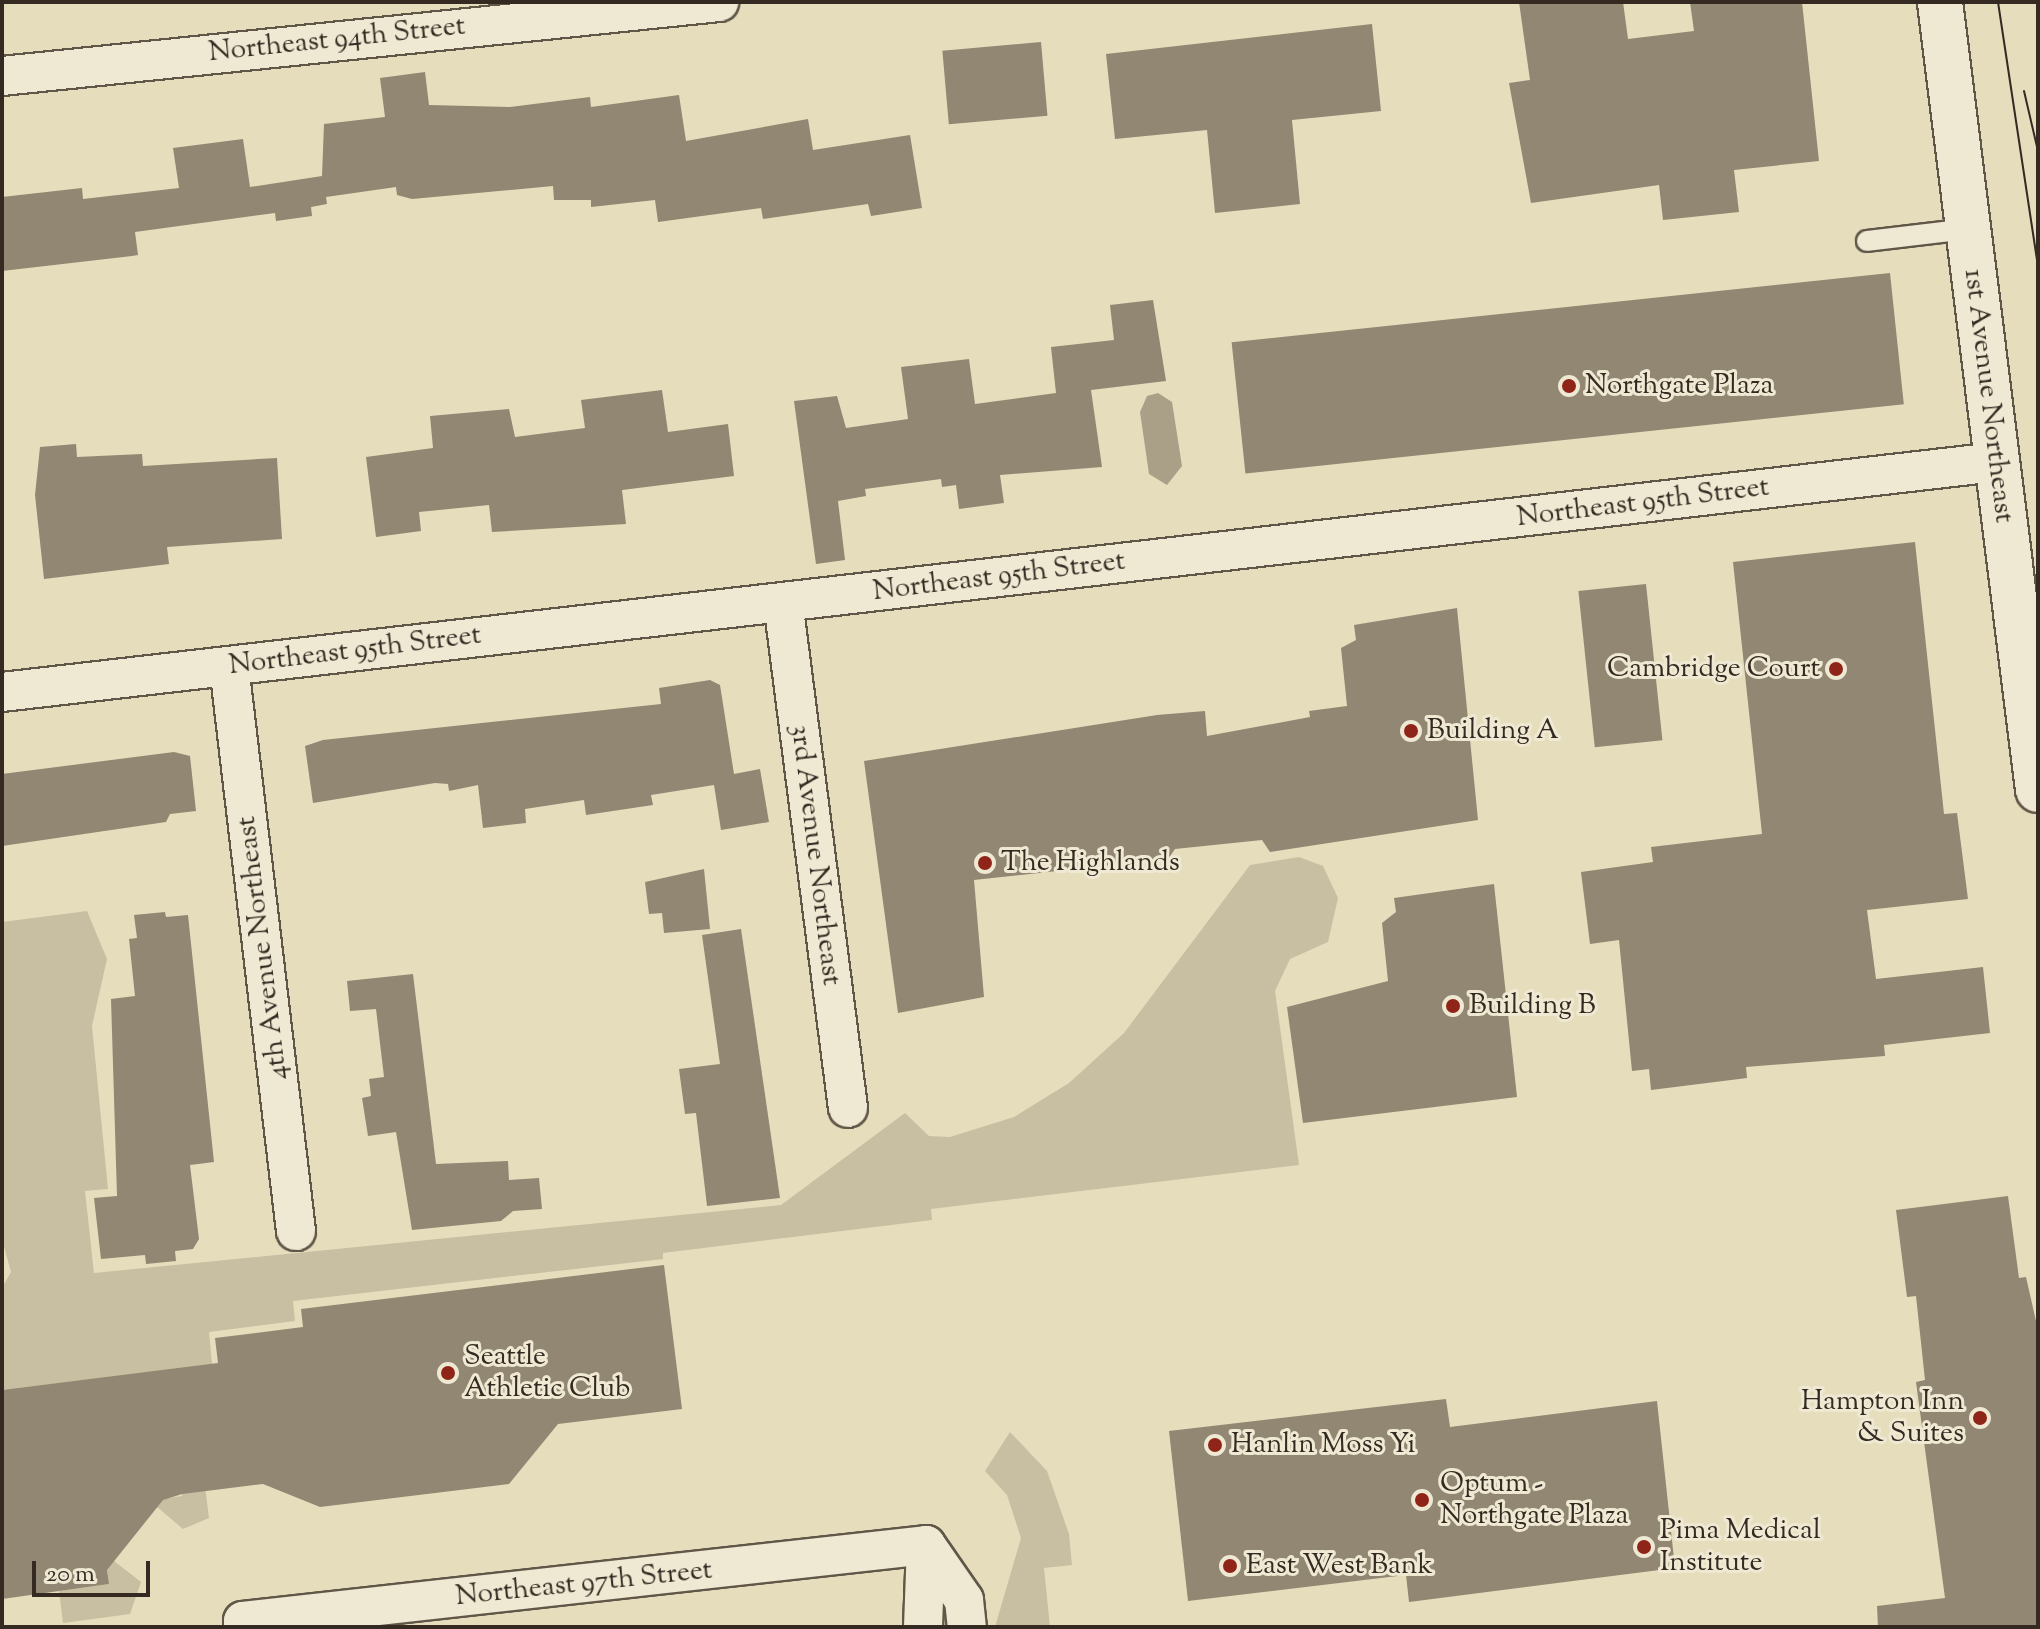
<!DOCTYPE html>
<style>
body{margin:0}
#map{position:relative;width:2040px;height:1629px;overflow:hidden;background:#e6ddbd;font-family:"Sorts Mill Goudy",serif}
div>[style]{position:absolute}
.green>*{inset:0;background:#c8bfa2}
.water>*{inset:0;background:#aaa088}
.building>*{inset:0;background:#918772;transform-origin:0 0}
.roads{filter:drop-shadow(2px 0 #615748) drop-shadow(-2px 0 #615748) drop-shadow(0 2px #615748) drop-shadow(0 -2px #615748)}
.service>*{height:20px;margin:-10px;padding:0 10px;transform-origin:10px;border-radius:10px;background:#efe9d4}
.minor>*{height:38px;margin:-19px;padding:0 19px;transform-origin:19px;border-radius:19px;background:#efe9d4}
.tertiary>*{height:44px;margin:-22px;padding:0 22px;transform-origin:22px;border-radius:22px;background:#efe9d4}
.tram>*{height:2px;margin:-1px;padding:0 1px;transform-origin:1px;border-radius:1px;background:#352a21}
.dots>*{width:22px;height:22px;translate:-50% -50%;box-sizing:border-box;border:4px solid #efe9d4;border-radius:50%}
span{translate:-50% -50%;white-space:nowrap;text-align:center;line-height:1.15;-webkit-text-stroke:6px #efe9d4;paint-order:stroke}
.street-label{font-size:28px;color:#352a21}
.poi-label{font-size:28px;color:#352a21}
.left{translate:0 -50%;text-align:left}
.right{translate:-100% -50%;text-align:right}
.frame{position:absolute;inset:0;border:4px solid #352a21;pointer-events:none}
.scale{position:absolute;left:32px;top:1561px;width:118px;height:36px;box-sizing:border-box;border:4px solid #352a21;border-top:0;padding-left:10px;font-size:24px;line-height:28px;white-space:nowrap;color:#352a21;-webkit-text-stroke:6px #efe9d4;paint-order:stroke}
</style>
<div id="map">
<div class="green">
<div style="clip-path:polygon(1299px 857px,1323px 866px,1338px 898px,1328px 942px,1290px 959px,1275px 991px,1299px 1165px,931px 1209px,932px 1220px,663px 1253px,663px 1259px,293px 1301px,295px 1321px,209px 1332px,212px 1364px,190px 1367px,209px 1518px,183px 1529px,150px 1501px,182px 1496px,167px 1370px,2px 1390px,2px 1288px,11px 1272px,2px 1239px,2px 922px,87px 911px,107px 959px,92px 1026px,108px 1189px,85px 1191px,94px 1273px,781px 1205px,905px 1113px,929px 1136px,950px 1137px,1014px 1117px,1069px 1083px,1124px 1033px,1250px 865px)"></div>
<div style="clip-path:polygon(1010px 1432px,1047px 1471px,1069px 1534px,1072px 1565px,1044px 1568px,1050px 1627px,995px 1627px,1021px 1538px,1007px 1495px,985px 1471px)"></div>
<div style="clip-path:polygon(105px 1554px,141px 1582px,130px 1614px,63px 1623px,59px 1591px,109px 1584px)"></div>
</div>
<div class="water">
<div style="clip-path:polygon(1158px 393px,1172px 402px,1182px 466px,1167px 485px,1149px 474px,1140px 412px,1147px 396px)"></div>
</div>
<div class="building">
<div style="clip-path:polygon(1519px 2px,1623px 2px,1628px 39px,1694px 31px,1690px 2px,1802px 2px,1819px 161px,1734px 170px,1739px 212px,1663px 220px,1659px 185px,1531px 203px,1509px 83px,1530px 80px)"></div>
<div style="clip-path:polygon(1372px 24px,1381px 111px,1292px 120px,1300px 204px,1215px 213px,1207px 130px,1115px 139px,1106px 54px)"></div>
<div style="left:1041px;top:42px;width:74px;height:99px;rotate:85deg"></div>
<div style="clip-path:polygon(425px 72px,429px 105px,510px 107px,590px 97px,591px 107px,679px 95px,686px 141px,808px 119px,813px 150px,910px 135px,922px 208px,871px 216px,868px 204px,763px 219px,761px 208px,658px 222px,655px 200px,591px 207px,591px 200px,554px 200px,553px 186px,412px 199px,397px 195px,396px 187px,326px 197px,327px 204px,311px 207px,312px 216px,276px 221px,275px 213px,135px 232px,138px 255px,132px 256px,2px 271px,2px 197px,82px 188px,83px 199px,179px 188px,173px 148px,243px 139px,250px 187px,322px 176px,324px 124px,385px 117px,380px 78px)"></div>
<div style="left:1890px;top:273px;width:132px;height:662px;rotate:84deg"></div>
<div style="clip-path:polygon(1153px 300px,1166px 381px,1091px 390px,1102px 467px,1000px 475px,1004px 503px,959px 509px,956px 485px,942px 487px,941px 479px,865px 489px,866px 496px,838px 501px,845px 560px,816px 564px,794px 401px,837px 396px,846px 428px,908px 419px,901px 367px,969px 359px,975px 404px,1056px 393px,1051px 347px,1114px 340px,1110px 305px)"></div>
<div style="clip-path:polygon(662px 390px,668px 432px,728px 424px,734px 476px,622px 490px,626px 524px,492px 532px,489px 505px,419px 512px,421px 531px,376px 537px,366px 457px,433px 448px,430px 416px,509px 409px,515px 437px,585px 428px,581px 400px)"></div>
<div style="clip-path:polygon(76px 444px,77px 457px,142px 454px,143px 466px,277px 458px,282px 539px,167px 547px,169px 564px,44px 579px,35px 495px,40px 447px)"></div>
<div style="clip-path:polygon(1915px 542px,1944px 814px,1957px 813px,1968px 899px,1867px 910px,1876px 979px,1983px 967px,1990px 1033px,1884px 1045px,1885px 1056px,1746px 1067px,1747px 1078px,1651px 1090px,1649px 1069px,1632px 1071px,1619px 940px,1590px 944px,1581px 872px,1653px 862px,1651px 847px,1762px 834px,1733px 562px)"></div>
<div style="left:1646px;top:584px;width:157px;height:68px;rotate:84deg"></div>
<div style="clip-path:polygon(1457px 608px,1478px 820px,1270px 852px,1262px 840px,1175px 849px,1168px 859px,974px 880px,984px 997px,898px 1013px,864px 761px,1157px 715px,1205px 711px,1207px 736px,1310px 717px,1309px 711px,1347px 706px,1341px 648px,1356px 640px,1354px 625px)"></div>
<div style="clip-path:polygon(710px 680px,720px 685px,734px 774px,760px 769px,769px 822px,721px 830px,714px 785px,651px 795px,653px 805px,586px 815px,584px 800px,525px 809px,526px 823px,483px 828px,478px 785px,449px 791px,448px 784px,435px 783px,313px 803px,305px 746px,323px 740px,661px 704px,659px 688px)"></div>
<div style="clip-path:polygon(174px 752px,190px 756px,196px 811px,170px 814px,166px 822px,2px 846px,2px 774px)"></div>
<div style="clip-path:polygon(704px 869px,710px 929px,664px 933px,662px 913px,649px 914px,645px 882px)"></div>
<div style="clip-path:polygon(1494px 884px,1517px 1097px,1303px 1123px,1287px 1007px,1388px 981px,1382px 923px,1396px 912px,1394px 898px)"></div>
<div style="clip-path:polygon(165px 912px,166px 917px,188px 915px,214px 1162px,190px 1165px,199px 1239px,193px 1249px,175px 1251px,176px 1261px,146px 1264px,145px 1255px,101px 1259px,94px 1198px,117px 1196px,111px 999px,135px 996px,129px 939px,137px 938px,134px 915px)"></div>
<div style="clip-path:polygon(741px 929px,780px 1198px,707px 1206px,696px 1113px,685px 1114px,679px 1069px,720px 1064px,702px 935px)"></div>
<div style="clip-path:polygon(413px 974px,436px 1164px,508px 1161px,509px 1180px,539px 1178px,542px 1209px,513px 1211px,501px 1221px,412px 1230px,396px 1132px,368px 1136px,362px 1098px,371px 1096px,369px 1079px,384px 1077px,376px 1009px,350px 1011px,347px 981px)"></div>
<div style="clip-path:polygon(2008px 1196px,2019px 1278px,2026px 1277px,2038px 1330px,2038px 1627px,1878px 1627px,1877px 1606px,1945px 1598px,1916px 1382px,1925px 1380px,1916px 1296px,1907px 1297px,1896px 1210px)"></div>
<div style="clip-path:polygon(664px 1265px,682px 1409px,558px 1424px,509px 1484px,320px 1507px,263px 1484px,182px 1494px,163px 1500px,107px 1570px,109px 1584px,2px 1599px,2px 1390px,218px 1363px,215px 1338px,303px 1327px,301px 1309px)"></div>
<div style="clip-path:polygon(1446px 1399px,1450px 1427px,1657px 1401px,1675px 1568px,1409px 1602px,1406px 1575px,1188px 1601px,1169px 1431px)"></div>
</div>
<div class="roads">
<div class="service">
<div style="left:1867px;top:241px;width:101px;rotate:-6.8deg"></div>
</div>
<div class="minor">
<div style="left:2px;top:76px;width:721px;rotate:-5.89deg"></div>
<div style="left:783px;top:602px;width:510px;rotate:82.68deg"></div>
<div style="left:229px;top:666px;width:569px;rotate:83.24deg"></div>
<div style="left:2px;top:692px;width:2007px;rotate:-6.58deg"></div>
<div style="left:926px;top:1545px;width:67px;rotate:55.4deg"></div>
<div style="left:964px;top:1600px;width:27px;rotate:84deg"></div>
<div style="left:243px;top:1627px;width:6px;rotate:-90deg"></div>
<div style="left:243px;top:1621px;width:687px;rotate:-6.35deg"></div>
<div style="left:923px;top:1627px;width:82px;rotate:-87.9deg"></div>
</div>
<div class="tertiary">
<div style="left:1940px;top:2px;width:794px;rotate:82.91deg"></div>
</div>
</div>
<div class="tram">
<div style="left:1998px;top:2px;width:266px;rotate:81.4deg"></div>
<div style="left:2024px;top:91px;width:62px;rotate:76.9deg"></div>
</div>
<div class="dots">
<div style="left:1569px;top:386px;background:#8f2418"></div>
<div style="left:1836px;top:669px;background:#8f2418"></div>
<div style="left:1411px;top:731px;background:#8f2418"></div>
<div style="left:985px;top:863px;background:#8f2418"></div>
<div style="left:1453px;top:1006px;background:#8f2418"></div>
<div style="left:448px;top:1373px;background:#8f2418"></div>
<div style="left:1980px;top:1418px;background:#8f2418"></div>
<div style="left:1215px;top:1445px;background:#8f2418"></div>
<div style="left:1422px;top:1500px;background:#8f2418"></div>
<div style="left:1644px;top:1547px;background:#8f2418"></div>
<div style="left:1230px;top:1566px;background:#8f2418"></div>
</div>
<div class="street-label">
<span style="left:337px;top:40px;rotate:-6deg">Northeast 94th Street</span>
<span style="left:1988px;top:396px;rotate:83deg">1st Avenue Northeast</span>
<span style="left:1643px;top:503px;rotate:-7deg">Northeast 95th Street</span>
<span style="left:999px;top:577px;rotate:-7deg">Northeast 95th Street</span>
<span style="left:355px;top:651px;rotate:-7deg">Northeast 95th Street</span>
<span style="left:815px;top:855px;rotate:83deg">3rd Avenue Northeast</span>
<span style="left:263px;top:948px;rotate:-97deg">4th Avenue Northeast</span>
<span style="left:584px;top:1584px;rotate:-6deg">Northeast 97th Street</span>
</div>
<div class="poi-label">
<span class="left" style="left:1585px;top:386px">Northgate Plaza</span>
<span class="right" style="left:1820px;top:669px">Cambridge Court</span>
<span class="left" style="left:1427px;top:731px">Building A</span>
<span class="left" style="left:1001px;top:863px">The Highlands</span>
<span class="left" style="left:1469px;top:1006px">Building B</span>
<span class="left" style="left:464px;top:1373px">Seattle<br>Athletic Club</span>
<span class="right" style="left:1964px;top:1418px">Hampton Inn<br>&amp; Suites</span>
<span class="left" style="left:1231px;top:1445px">Hanlin Moss Yi</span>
<span class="left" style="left:1440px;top:1500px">Optum -<br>Northgate Plaza</span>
<span class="left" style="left:1660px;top:1547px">Pima Medical<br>Institute</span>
<span class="left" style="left:1246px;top:1566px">East West Bank</span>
</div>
<div class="frame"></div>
<div class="scale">20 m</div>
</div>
